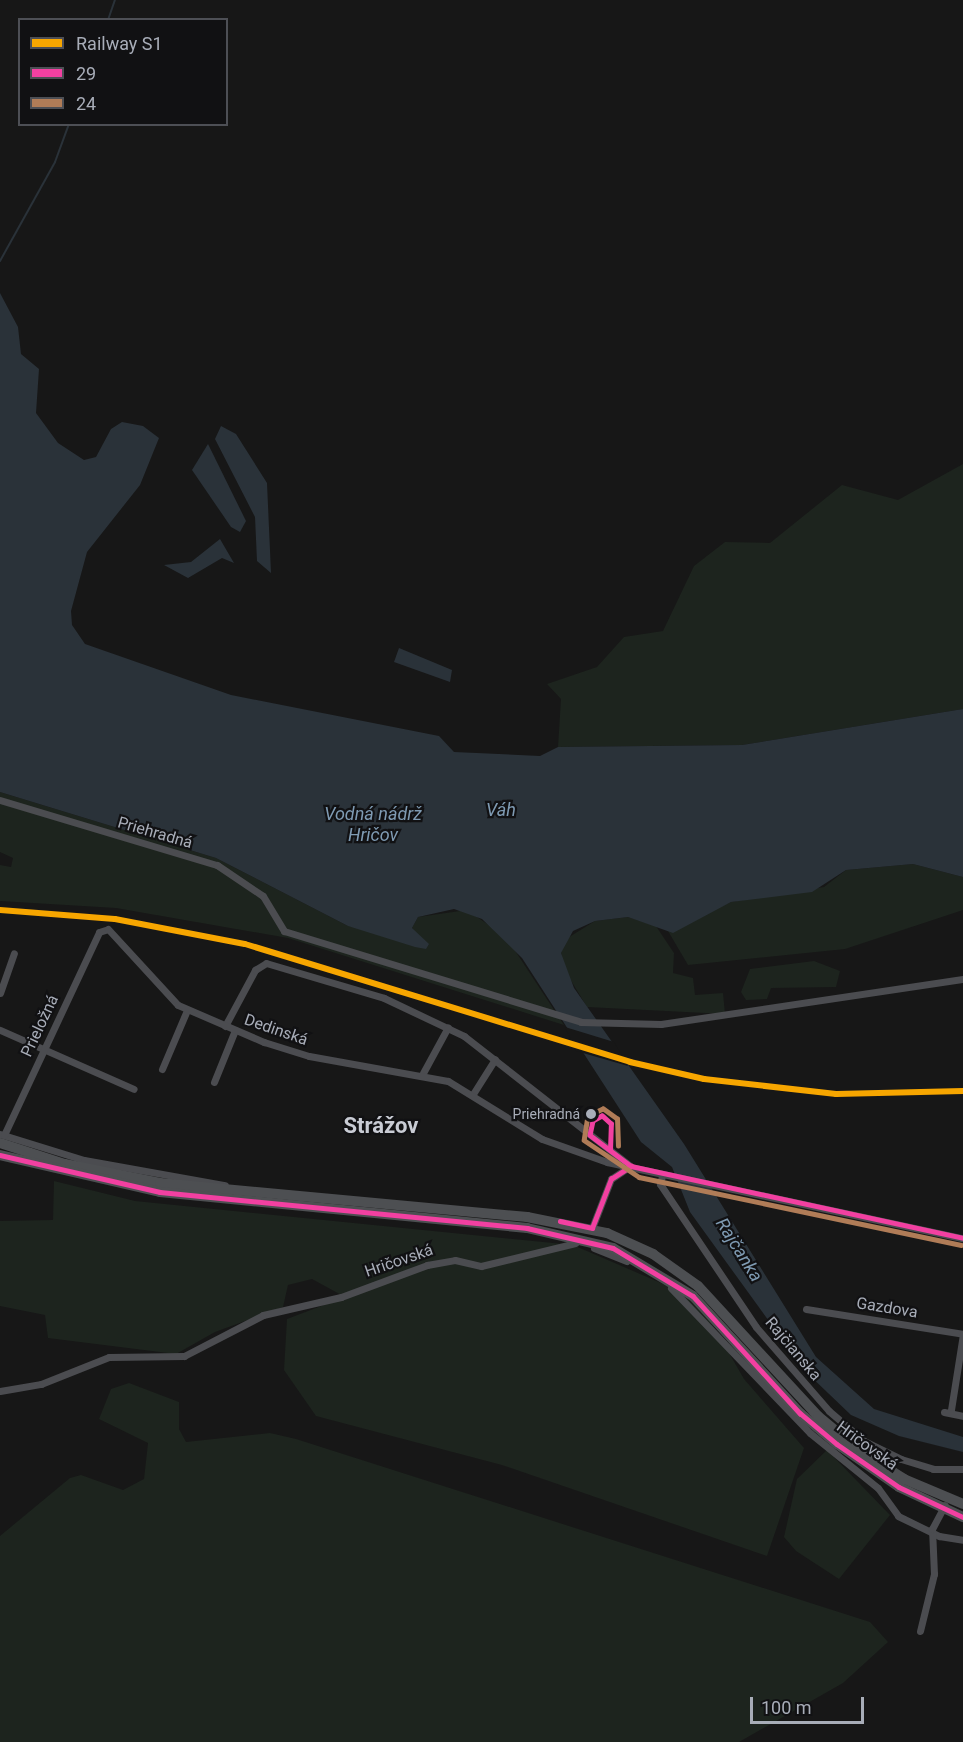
<!DOCTYPE html>
<meta charset="utf-8">
<style>
body{margin:0}
#map{position:relative;width:963px;height:1742px;overflow:hidden;background:#171717;font-family:Roboto,sans-serif}
div>[style]{position:absolute}
.green>*{inset:0;background:#1d241e}
.water>*{inset:0;background:#2a3239}
.pier>*{inset:0;background:#171717}
.stream>*{height:2px;margin:-1px;padding:0 1px;transform-origin:1px;border-radius:1px;background:#2a3239}
.street>*{height:7px;margin:-3.5px;padding:0 3.5px;transform-origin:3.5px;border-radius:3.5px;background:#4b4c50}
.primary>*{height:10px;margin:-5px;padding:0 5px;transform-origin:5px;border-radius:5px;background:#4d4f52}
.bus-1>*{height:4.5px;margin:-2.25px;padding:0 2.25px;transform-origin:2.25px;border-radius:2.25px;background:#f240a1}
.bus-2>*{height:4.5px;margin:-2.25px;padding:0 2.25px;transform-origin:2.25px;border-radius:2.25px;background:#b07c57}
.rail-1>*{height:6px;margin:-3px;padding:0 3px;transform-origin:3px;border-radius:3px;background:#f7a600}
.dots>*{width:16px;height:16px;translate:-50% -50%;box-sizing:border-box;border:3px solid #111113;border-radius:50%}
span{translate:-50% -50%;white-space:nowrap;text-align:center;line-height:1.15;-webkit-text-stroke:4.5px #111113;paint-order:stroke}
.bus-label{font-size:14px;color:#a8adb8}
.right{translate:-100% -50%;text-align:right}
.street-label{font-size:16px;color:#a8adb8}
.water-label{font-size:18px;color:#7f9bb3;font-style:italic}
.district-label{font-size:22px;color:#c9ccd4;font-weight:700}
.legend{position:absolute;left:18px;top:18px;width:210px;height:108px;box-sizing:border-box;background:#111113;border:2px solid #4d4f55;margin:0;padding:8px 10px;list-style:none;font-size:18px;color:#a8adb8}
.legend li{display:flex;align-items:center;gap:12px;height:30px}
.legend b{width:30px;border:2px solid #4d4f55}
.scale{position:absolute;left:750px;top:1697px;width:114px;height:27px;box-sizing:border-box;border:3px solid #a8adb8;border-top:0;padding-left:8px;font-size:18px;line-height:21px;white-space:nowrap;color:#a8adb8;-webkit-text-stroke:4px #111113;paint-order:stroke}
</style>
<div id="map">
<div class="green">
<div style="clip-path:polygon(963px 464px,963px 709px,742px 745px,558px 747px,561px 699px,547px 684px,597px 667px,624px 637px,663px 631px,694px 566px,725px 542px,770px 543px,842px 485px,898px 500px)"></div>
<div style="clip-path:polygon(0 792px,216px 858px,348px 926px,416px 933px,412px 928px,418px 917px,467px 910px,506px 937px,564px 1025px,288px 938px,116px 908px,0 901px,0 865px,11px 867px,13px 858px,0 852px)"></div>
<div style="clip-path:polygon(913px 864px,963px 877px,963px 910px,845px 949px,688px 965px,668px 931px,731px 902px,824px 887px,846px 870px)"></div>
<div style="clip-path:polygon(628px 917px,656px 926px,674px 953px,673px 973px,693px 978px,695px 995px,723px 993px,725px 1014px,587px 1007px,564px 969px,561px 953px,566px 939px,595px 921px)"></div>
<div style="clip-path:polygon(814px 961px,840px 971px,836px 987px,771px 988px,767px 999px,746px 1000px,741px 992px,750px 969px)"></div>
<div style="clip-path:polygon(54px 1181px,135px 1201px,573px 1245px,698px 1299px,744px 1379px,804px 1448px,767px 1556px,502px 1465px,316px 1416px,284px 1370px,287px 1319px,345px 1297px,312px 1279px,288px 1285px,283px 1307px,215px 1332px,176px 1354px,48px 1338px,45px 1315px,0 1306px,0 1221px,53px 1220px)"></div>
<div style="clip-path:polygon(129px 1383px,179px 1402px,179px 1429px,186px 1442px,270px 1433px,296px 1439px,870px 1622px,888px 1642px,843px 1683px,739px 1742px,0 1742px,0 1536px,70px 1478px,81px 1475px,123px 1490px,144px 1479px,148px 1443px,99px 1419px,111px 1389px)"></div>
<div style="clip-path:polygon(827px 1450px,890px 1515px,839px 1579px,796px 1551px,784px 1537px,797px 1479px)"></div>
</div>
<div class="water">
<div style="clip-path:polygon(0 293px,18px 327px,21px 354px,39px 369px,36px 413px,58px 443px,84px 460px,96px 457px,111px 429px,122px 422px,143px 426px,159px 438px,140px 485px,87px 552px,71px 611px,72px 625px,85px 644px,231px 695px,439px 736px,454px 752px,540px 756px,558px 747px,742px 745px,963px 709px,963px 877px,913px 864px,846px 870px,812px 892px,731px 902px,673px 933px,628px 917px,595px 921px,573px 931px,561px 953px,574px 988px,684px 1144px,816px 1357px,874px 1409px,963px 1437px,963px 1452px,899px 1436px,851px 1415px,805px 1371px,690px 1212px,672px 1167px,641px 1142px,522px 958px,482px 919px,454px 909px,418px 917px,412px 928px,429px 944px,426px 949px,415px 947px,348px 926px,216px 858px,0 792px)"></div>
<div style="clip-path:polygon(221px 426px,236px 434px,267px 483px,271px 573px,257px 561px,255px 517px,215px 439px)"></div>
<div style="clip-path:polygon(208px 444px,246px 521px,240px 532px,231px 527px,192px 470px)"></div>
<div style="clip-path:polygon(220px 539px,234px 563px,222px 558px,188px 578px,164px 565px,191px 562px)"></div>
<div style="clip-path:polygon(399px 648px,452px 670px,450px 682px,394px 662px)"></div>
</div>
<div class="pier">
<div style="clip-path:polygon(565px 1027px,614px 1042px,628px 1066px,576px 1051px)"></div>
</div>
<div class="stream">
<div style="left:108px;top:20px;width:21px;rotate:-71deg"></div>
<div style="left:0;top:261px;width:113px;rotate:-60.9deg"></div>
<div style="left:55px;top:162px;width:40px;rotate:-69.8deg"></div>
</div>
<div class="street">
<div style="left:0;top:800px;width:227px;rotate:16.7deg"></div>
<div style="left:217px;top:865px;width:55px;rotate:34deg"></div>
<div style="left:263px;top:896px;width:41px;rotate:59deg"></div>
<div style="left:284px;top:931px;width:311px;rotate:17deg"></div>
<div style="left:581px;top:1022px;width:80px;rotate:1.4deg"></div>
<div style="left:661px;top:1024px;width:305px;rotate:-8.5deg"></div>
<div style="left:0;top:993px;width:42px;rotate:-70.7deg"></div>
<div style="left:225px;top:1026px;width:64px;rotate:-61.8deg"></div>
<div style="left:255px;top:970px;width:13px;rotate:-32deg"></div>
<div style="left:266px;top:963px;width:123px;rotate:16.5deg"></div>
<div style="left:384px;top:998px;width:89px;rotate:25.4deg"></div>
<div style="left:464px;top:1036px;width:209px;rotate:38deg"></div>
<div style="left:0;top:1030px;width:146px;rotate:23.8deg"></div>
<div style="left:162px;top:1069px;width:64px;rotate:-67deg"></div>
<div style="left:423px;top:1073px;width:52px;rotate:-61.5deg"></div>
<div style="left:214px;top:1082px;width:56px;rotate:-68deg"></div>
<div style="left:473px;top:1094px;width:41px;rotate:-57.8deg"></div>
<div style="left:0;top:1134px;width:88px;rotate:17.2deg"></div>
<div style="left:84px;top:1160px;width:143px;rotate:10.1deg"></div>
<div style="left:4px;top:1135px;width:224px;rotate:-64.9deg"></div>
<div style="left:99px;top:932px;width:9px;rotate:-18deg"></div>
<div style="left:108px;top:929px;width:103px;rotate:47.4deg"></div>
<div style="left:178px;top:1005px;width:94px;rotate:23.3deg"></div>
<div style="left:264px;top:1042px;width:47px;rotate:17.3deg"></div>
<div style="left:309px;top:1056px;width:141px;rotate:10.2deg"></div>
<div style="left:448px;top:1081px;width:110px;rotate:31.7deg"></div>
<div style="left:542px;top:1139px;width:69px;rotate:19.5deg"></div>
<div style="left:607px;top:1162px;width:364px;rotate:12.1deg"></div>
<div style="left:662px;top:1176px;width:8px;rotate:104deg"></div>
<div style="left:660px;top:1184px;width:172px;rotate:56.1deg"></div>
<div style="left:756px;top:1327px;width:111px;rotate:49deg"></div>
<div style="left:829px;top:1411px;width:46px;rotate:40.6deg"></div>
<div style="left:864px;top:1441px;width:41px;rotate:25.9deg"></div>
<div style="left:901px;top:1459px;width:34px;rotate:17deg"></div>
<div style="left:933px;top:1469px;width:30px"></div>
<div style="left:592px;top:1228px;width:53px;rotate:-68.8deg"></div>
<div style="left:611px;top:1179px;width:22px;rotate:-34deg"></div>
<div style="left:594px;top:1248px;width:35px;rotate:22deg"></div>
<div style="left:671px;top:1288px;width:201px;rotate:46.2deg"></div>
<div style="left:810px;top:1433px;width:87px;rotate:39deg"></div>
<div style="left:878px;top:1488px;width:34px;rotate:54deg"></div>
<div style="left:898px;top:1516px;width:46px;rotate:26deg"></div>
<div style="left:939px;top:1536px;width:24px;rotate:9deg"></div>
<div style="left:806px;top:1309px;width:159px;rotate:9deg"></div>
<div style="left:963px;top:1334px;width:77px;rotate:99deg"></div>
<div style="left:0;top:1391px;width:42px;rotate:-9.7deg"></div>
<div style="left:41px;top:1384px;width:73px;rotate:-21.7deg"></div>
<div style="left:109px;top:1357px;width:75px;rotate:-0.8deg"></div>
<div style="left:184px;top:1356px;width:89px;rotate:-27.4deg"></div>
<div style="left:263px;top:1315px;width:80px;rotate:-13deg"></div>
<div style="left:341px;top:1297px;width:92px;rotate:-20.4deg"></div>
<div style="left:427px;top:1265px;width:28px;rotate:-10deg"></div>
<div style="left:455px;top:1260px;width:27px;rotate:13deg"></div>
<div style="left:481px;top:1266px;width:97px;rotate:-13.7deg"></div>
<div style="left:944px;top:1412px;width:19px;rotate:12deg"></div>
<div style="left:920px;top:1631px;width:59px;rotate:-76.2deg"></div>
<div style="left:934px;top:1574px;width:45px;rotate:-92.5deg"></div>
<div style="left:932px;top:1529px;width:27px;rotate:-62deg"></div>
</div>
<div class="primary">
<div style="left:0;top:1143px;width:68px;rotate:17.9deg"></div>
<div style="left:65px;top:1164px;width:97px;rotate:11.3deg"></div>
<div style="left:160px;top:1183px;width:369px;rotate:5.3deg"></div>
<div style="left:527px;top:1217px;width:82px;rotate:11.3deg"></div>
<div style="left:607px;top:1233px;width:51px;rotate:24.5deg"></div>
<div style="left:653px;top:1254px;width:55px;rotate:35.4deg"></div>
<div style="left:698px;top:1286px;width:177px;rotate:47.3deg"></div>
<div style="left:818px;top:1416px;width:56px;rotate:39.9deg"></div>
<div style="left:861px;top:1452px;width:51px;rotate:32.1deg"></div>
<div style="left:904px;top:1479px;width:64px;rotate:23deg"></div>
<div style="left:0;top:1155px;width:164px;rotate:13deg"></div>
<div style="left:160px;top:1192px;width:369px;rotate:5.6deg"></div>
<div style="left:527px;top:1228px;width:88px;rotate:13.1deg"></div>
<div style="left:613px;top:1248px;width:93px;rotate:31deg"></div>
<div style="left:693px;top:1296px;width:159px;rotate:47.6deg"></div>
<div style="left:800px;top:1413px;width:48px;rotate:40deg"></div>
<div style="left:837px;top:1444px;width:75px;rotate:34.7deg"></div>
<div style="left:899px;top:1487px;width:71px;rotate:25.1deg"></div>
</div>
<div class="bus-1">
<div style="left:610px;top:1150px;width:26px;rotate:-88deg"></div>
<div style="left:611px;top:1124px;width:12px;rotate:-138deg"></div>
<div style="left:602px;top:1116px;width:10px;rotate:151deg"></div>
<div style="left:593px;top:1121px;width:14px;rotate:102deg"></div>
<div style="left:590px;top:1135px;width:51px;rotate:37.1deg"></div>
<div style="left:0;top:1155px;width:164px;rotate:13deg"></div>
<div style="left:160px;top:1192px;width:369px;rotate:5.6deg"></div>
<div style="left:527px;top:1228px;width:88px;rotate:13.1deg"></div>
<div style="left:613px;top:1248px;width:93px;rotate:31deg"></div>
<div style="left:693px;top:1296px;width:159px;rotate:47.6deg"></div>
<div style="left:800px;top:1413px;width:48px;rotate:40deg"></div>
<div style="left:837px;top:1444px;width:75px;rotate:34.7deg"></div>
<div style="left:899px;top:1487px;width:71px;rotate:25.1deg"></div>
<div style="left:560px;top:1221px;width:33px;rotate:12deg"></div>
<div style="left:592px;top:1228px;width:53px;rotate:-68.8deg"></div>
<div style="left:611px;top:1179px;width:24px;rotate:-33deg"></div>
<div style="left:631px;top:1166px;width:340px;rotate:12.2deg"></div>
</div>
<div class="bus-2">
<div style="left:618px;top:1146px;width:27px;rotate:-92deg"></div>
<div style="left:617px;top:1119px;width:17px;rotate:-144deg"></div>
<div style="left:603px;top:1109px;width:17px;rotate:155deg"></div>
<div style="left:588px;top:1116px;width:24px;rotate:99deg"></div>
<div style="left:584px;top:1140px;width:66px;rotate:33.9deg"></div>
<div style="left:639px;top:1177px;width:329px;rotate:11.9deg"></div>
</div>
<div class="rail-1">
<div style="left:0;top:910px;width:115px;rotate:4.5deg"></div>
<div style="left:115px;top:919px;width:132px;rotate:10.9deg"></div>
<div style="left:245px;top:944px;width:403px;rotate:17deg"></div>
<div style="left:630px;top:1062px;width:76px;rotate:12.9deg"></div>
<div style="left:704px;top:1079px;width:133px;rotate:6.5deg"></div>
<div style="left:836px;top:1094px;width:127px;rotate:-1.4deg"></div>
</div>
<div class="dots">
<div style="left:591px;top:1114px;background:#a8adb8"></div>
</div>
<div class="bus-label">
<span class="right" style="left:580px;top:1114px">Priehradná</span>
</div>
<div class="street-label">
<span style="left:155px;top:833px;rotate:16deg">Priehradná</span>
<span style="left:40px;top:1026px;rotate:-65deg">Prieložná</span>
<span style="left:276px;top:1030px;rotate:19deg">Dedinská</span>
<span style="left:399px;top:1261px;rotate:-19deg">Hričovská</span>
<span style="left:887px;top:1308px;rotate:9deg">Gazdova</span>
<span style="left:793px;top:1349px;rotate:50deg">Rajčianska</span>
<span style="left:867px;top:1446px;rotate:36deg">Hričovská</span>
</div>
<div class="water-label">
<span style="left:501px;top:810px">Váh</span>
<span style="left:373px;top:825px">Vodná nádrž<br>Hričov</span>
<span style="left:739px;top:1250px;rotate:58deg">Rajčanka</span>
</div>
<div class="district-label">
<span style="left:381px;top:1126px">Strážov</span>
</div>
<ul class="legend">
<li><b style="height:8px;background:#f7a600"></b>Railway S1</li>
<li><b style="height:8px;background:#f240a1"></b>29</li>
<li><b style="height:8px;background:#b07c57"></b>24</li>
</ul>
<div class="scale">100 m</div>
</div>
